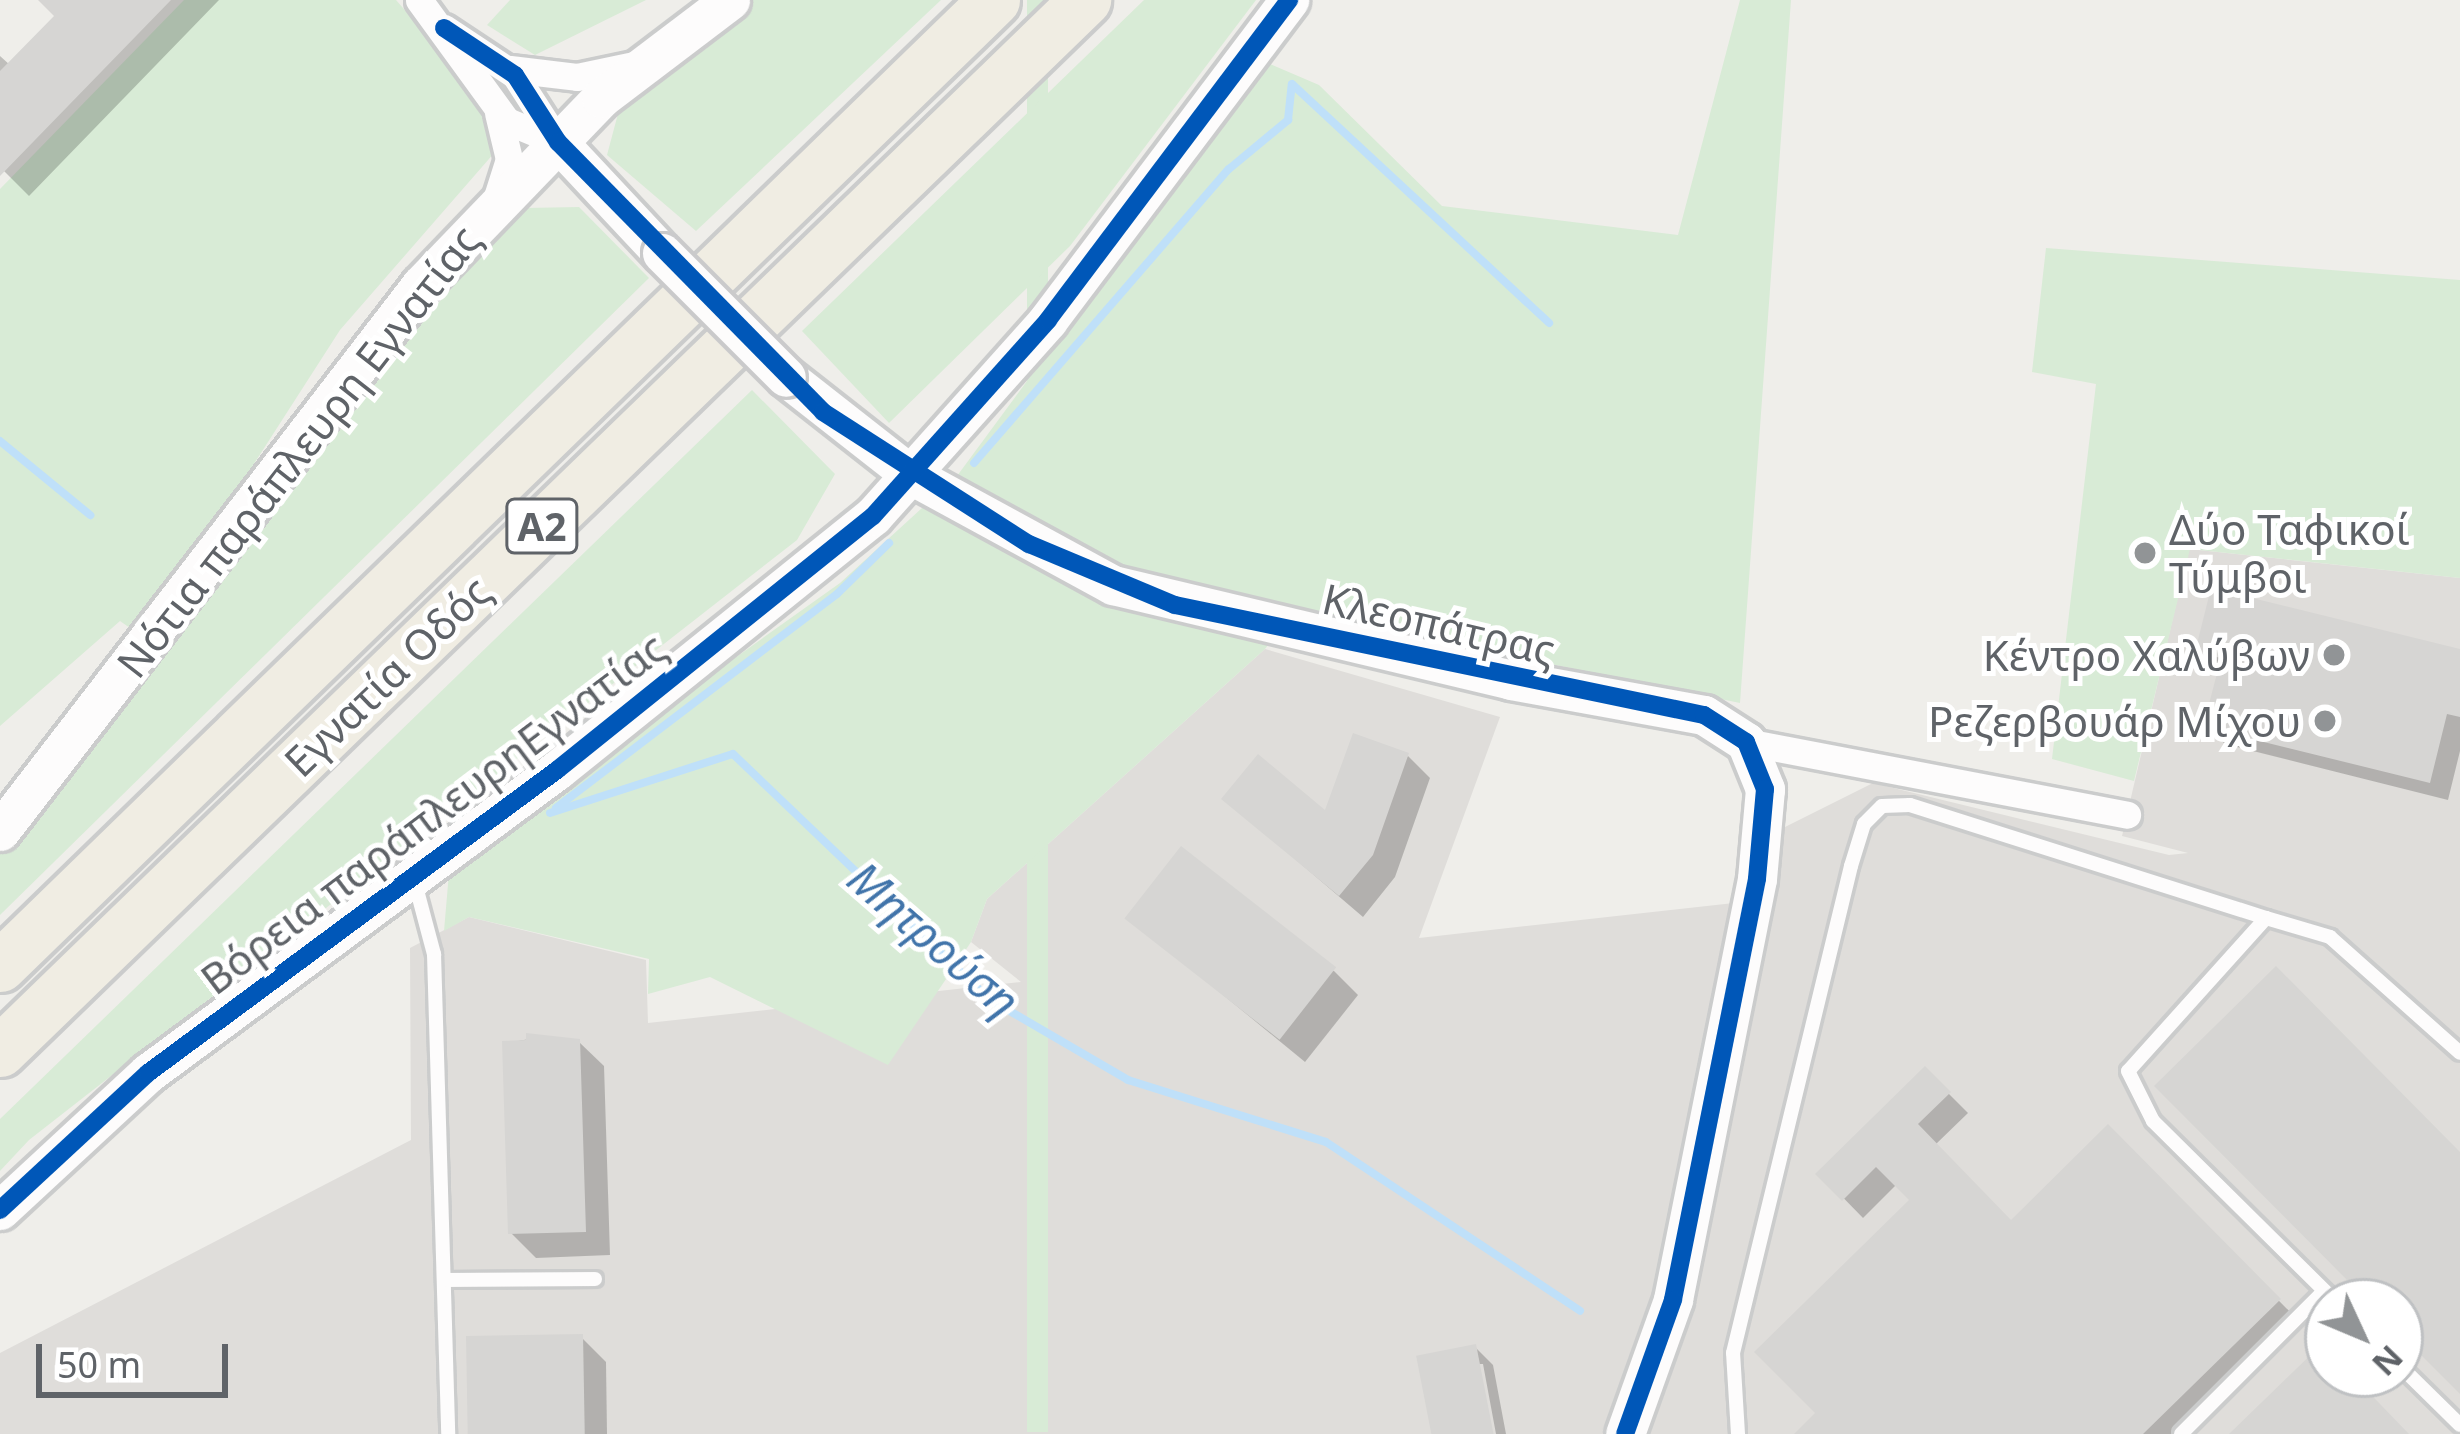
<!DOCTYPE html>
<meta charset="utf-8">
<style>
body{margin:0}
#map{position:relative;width:2460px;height:1434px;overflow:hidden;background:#efeeea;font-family:"Noto Sans",sans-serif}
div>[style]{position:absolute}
.industrial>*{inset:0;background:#dfddda}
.green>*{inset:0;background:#d8ebd6;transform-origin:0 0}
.shadow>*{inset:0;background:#0003}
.stream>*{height:8px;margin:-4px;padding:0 4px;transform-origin:4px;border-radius:4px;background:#bfe0f9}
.building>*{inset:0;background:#d6d5d3;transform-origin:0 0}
.roads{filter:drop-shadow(3px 0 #cbcccc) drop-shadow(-3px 0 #cbcccc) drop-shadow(0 3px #cbcccc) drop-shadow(0 -3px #cbcccc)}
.lane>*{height:14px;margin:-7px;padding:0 7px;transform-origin:7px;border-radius:7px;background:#fdfcfc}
.street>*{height:27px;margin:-13.5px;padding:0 13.5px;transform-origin:13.5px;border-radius:13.5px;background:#fdfcfc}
.secondary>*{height:39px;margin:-19.5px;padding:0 19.5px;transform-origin:19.5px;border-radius:19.5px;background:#fdfcfc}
.highway>*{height:51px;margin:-25.5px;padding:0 25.5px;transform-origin:25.5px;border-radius:25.5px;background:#f0ede3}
.bridges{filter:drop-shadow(3px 0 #cacacb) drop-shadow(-3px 0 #cacacb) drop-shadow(0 3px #cacacb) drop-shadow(0 -3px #cacacb)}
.secondary-bridge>*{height:39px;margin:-19.5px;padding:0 19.5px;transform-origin:19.5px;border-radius:19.5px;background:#fdfcfc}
.cycleway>*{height:18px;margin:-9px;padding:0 9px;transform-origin:9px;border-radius:9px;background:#0057b8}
.dots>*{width:33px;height:33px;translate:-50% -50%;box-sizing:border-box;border:6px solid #fff;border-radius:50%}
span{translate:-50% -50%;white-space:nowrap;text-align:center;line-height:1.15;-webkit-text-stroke:10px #fff;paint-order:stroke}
.shield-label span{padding:3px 9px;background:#fff;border:3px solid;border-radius:9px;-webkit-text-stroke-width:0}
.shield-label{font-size:39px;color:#5f6368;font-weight:700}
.street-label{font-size:42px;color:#5f6368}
.poi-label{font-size:42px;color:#5f6368}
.left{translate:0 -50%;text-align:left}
.right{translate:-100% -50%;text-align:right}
.water-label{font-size:45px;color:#4174aa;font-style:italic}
.north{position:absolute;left:2304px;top:1278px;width:120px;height:120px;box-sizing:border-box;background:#fff;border:3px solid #bfc1c3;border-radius:50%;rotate:134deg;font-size:33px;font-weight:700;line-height:48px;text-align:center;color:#5f6368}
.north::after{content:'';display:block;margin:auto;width:42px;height:54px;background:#919496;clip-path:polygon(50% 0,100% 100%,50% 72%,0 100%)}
.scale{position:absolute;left:36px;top:1344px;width:192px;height:54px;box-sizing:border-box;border:6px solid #5f6368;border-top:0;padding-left:15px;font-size:36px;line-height:42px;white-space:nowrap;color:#5f6368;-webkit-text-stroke:9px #fff;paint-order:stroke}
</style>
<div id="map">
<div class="industrial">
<div style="clip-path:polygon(evenodd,2189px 549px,2460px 578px,2460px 1434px,0 1434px,0 1353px,411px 1140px,410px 948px,469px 917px,646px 960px,648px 1023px,1021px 982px,971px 942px,987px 899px,1265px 649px,1500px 717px,1419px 938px,1770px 899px,1783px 828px,1873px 783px,2169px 855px,2188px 853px,2122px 836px,2189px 549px,2328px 1302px,2400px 1302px,2400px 1374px,2328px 1374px,2328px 1302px)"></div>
</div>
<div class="green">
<div style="clip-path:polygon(184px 0,396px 0,487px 104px,502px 144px,340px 330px,230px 501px,130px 628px,120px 621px,0 726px,0 189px)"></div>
<div style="clip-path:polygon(510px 0,646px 0,535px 55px,487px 25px)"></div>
<div style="clip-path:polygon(751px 0,941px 0,696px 231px,607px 155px,619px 110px)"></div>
<div style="left:1027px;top:0;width:21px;height:1432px"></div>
<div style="clip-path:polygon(1144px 0,1256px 0,1070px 246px,889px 423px,802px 331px)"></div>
<div style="clip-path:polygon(1740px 0,1791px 0,1740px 703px,1294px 611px,1265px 649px,987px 899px,971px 942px,888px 1065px,710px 977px,648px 994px,649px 959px,469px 917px,444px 931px,450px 861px,840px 583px,957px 476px,1263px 61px,1319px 85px,1442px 206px,1678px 235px)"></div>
<div style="clip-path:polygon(579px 207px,649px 278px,0 915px,0 843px,324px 428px,525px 208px)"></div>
<div style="clip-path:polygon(2046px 248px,2460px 280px,2460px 578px,2190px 549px,2134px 781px,2052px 759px,2096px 384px,2032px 372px)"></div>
<div style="clip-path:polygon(752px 390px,835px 474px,797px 540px,29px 1140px,0 1171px,0 1119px)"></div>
</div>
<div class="shadow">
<div style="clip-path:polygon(41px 0,219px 0,29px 196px,0 167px,0 56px,10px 65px,58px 16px)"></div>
<div style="clip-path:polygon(2198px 651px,2460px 653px,2460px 751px,2448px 800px,2225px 744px,2206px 726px,2221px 671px)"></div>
<div style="clip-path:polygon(1408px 756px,1430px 778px,1395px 877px,1363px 917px,1225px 799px,1327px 815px)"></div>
<div style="clip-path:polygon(1128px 917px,1334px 971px,1358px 995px,1305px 1062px)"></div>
<div style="clip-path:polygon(547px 1036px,579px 1042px,604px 1066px,610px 1255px,536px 1258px,511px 1233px,506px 1043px)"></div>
<div style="clip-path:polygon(1925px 1070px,1968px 1113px,1935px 1145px,2012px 1224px,2108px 1128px,2298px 1320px,2182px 1434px,1798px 1434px,1819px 1413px,1913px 1200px,1897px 1184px,1863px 1218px,1820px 1174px)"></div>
<div style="clip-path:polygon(581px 1337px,606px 1362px,607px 1434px,470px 1434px)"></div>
<div style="clip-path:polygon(1475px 1347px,1493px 1365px,1506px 1434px,1496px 1434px,1483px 1364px,1476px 1364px,1490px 1434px,1434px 1434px)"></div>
</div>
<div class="stream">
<div style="left:1292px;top:84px;width:351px;rotate:42.9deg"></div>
<div style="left:0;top:441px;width:117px;rotate:39.4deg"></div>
<div style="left:974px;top:463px;width:389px;rotate:-49.1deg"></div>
<div style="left:1229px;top:169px;width:77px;rotate:-39.7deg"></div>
<div style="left:1288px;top:120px;width:36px;rotate:-84deg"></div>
<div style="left:556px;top:808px;width:353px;rotate:-37.3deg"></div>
<div style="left:837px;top:594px;width:73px;rotate:-44.4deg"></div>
<div style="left:550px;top:813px;width:192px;rotate:-17.9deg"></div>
<div style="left:733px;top:754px;width:354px;rotate:43.7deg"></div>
<div style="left:989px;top:999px;width:161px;rotate:30.2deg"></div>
<div style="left:1128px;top:1080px;width:207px;rotate:17.4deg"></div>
<div style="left:1326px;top:1142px;width:305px;rotate:33.6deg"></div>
</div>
<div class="building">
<div style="clip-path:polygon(38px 0,171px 0,0 176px,0 71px,54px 16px)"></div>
<div style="clip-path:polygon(2211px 588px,2460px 649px,2460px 717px,2447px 714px,2430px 783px,2203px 727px,2221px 658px,2195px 652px)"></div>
<div style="clip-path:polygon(1353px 733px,1409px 753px,1373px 855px,1339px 896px,1221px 799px,1258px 754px,1325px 810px)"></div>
<div style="left:1181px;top:846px;width:197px;height:92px;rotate:38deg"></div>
<div style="clip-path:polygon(2276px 966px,2460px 1152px,2460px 1394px,2400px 1334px,2400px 1302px,2369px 1302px,2154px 1086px)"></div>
<div style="clip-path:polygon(526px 1033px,580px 1039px,586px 1232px,508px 1234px,502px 1041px,526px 1040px)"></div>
<div style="clip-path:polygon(1925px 1066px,1951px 1092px,1918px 1124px,2011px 1220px,2108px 1124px,2281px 1299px,2143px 1434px,1794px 1434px,1815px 1413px,1754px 1352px,1909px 1200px,1876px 1167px,1842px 1201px,1815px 1174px)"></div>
<div style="left:583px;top:1334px;width:100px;height:117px;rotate:89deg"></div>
<div style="clip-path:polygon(2328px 1338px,2328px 1374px,2351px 1374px,2409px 1434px,2229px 1434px)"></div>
<div style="left:1476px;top:1344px;width:92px;height:61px;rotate:79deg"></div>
</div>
<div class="roads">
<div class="lane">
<div style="left:414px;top:879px;width:78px;rotate:75.1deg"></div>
<div style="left:434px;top:954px;width:480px;rotate:88.3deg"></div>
<div style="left:2266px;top:918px;width:67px;rotate:16.5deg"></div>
<div style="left:2330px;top:937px;width:174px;rotate:41.7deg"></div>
<div style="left:448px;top:1280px;width:147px;rotate:-0.4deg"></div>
<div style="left:2400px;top:1366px;width:84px;rotate:44.5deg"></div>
<div style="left:1738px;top:1434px;width:81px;rotate:-93.5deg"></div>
<div style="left:1733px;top:1353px;width:501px;rotate:-76.38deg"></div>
<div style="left:1851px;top:866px;width:44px;rotate:-72.8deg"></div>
<div style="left:1864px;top:824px;width:25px;rotate:-45deg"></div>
<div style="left:1882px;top:806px;width:28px;rotate:-2deg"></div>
<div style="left:1910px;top:805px;width:374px;rotate:17.6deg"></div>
<div style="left:2266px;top:918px;width:206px;rotate:132deg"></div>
<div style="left:2128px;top:1071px;width:56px;rotate:63.4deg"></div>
<div style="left:2153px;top:1121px;width:257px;rotate:44.7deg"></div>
<div style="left:2181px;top:1434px;width:202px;rotate:-45deg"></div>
</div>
<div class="street">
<div style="left:419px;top:0;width:150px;rotate:54deg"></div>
<div style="left:507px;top:121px;width:55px;rotate:22.4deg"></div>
<div style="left:558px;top:142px;width:80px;rotate:-122.7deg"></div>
<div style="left:515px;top:75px;width:85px;rotate:-146.5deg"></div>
<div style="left:510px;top:69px;width:67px;rotate:6.8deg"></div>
<div style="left:577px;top:77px;width:62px;rotate:-12deg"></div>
<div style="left:495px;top:203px;width:46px;rotate:-72.3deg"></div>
<div style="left:509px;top:159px;width:47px;rotate:-103.4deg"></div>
<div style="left:1746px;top:742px;width:388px;rotate:10.8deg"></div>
</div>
<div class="secondary">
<div style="left:558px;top:142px;width:152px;rotate:46.9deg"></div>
<div style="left:786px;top:377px;width:159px;rotate:38.1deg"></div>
<div style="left:911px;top:475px;width:230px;rotate:28.6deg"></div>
<div style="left:1113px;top:585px;width:409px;rotate:13.4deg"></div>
<div style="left:1511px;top:680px;width:196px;rotate:10.3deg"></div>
<div style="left:1704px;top:715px;width:50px;rotate:32.7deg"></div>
<div style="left:1746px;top:742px;width:51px;rotate:68deg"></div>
<div style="left:1765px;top:789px;width:90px;rotate:95.1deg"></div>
<div style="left:1757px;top:879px;width:429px;rotate:101.3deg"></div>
<div style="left:1673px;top:1300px;width:142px;rotate:109.7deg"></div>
<div style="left:0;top:831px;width:689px;rotate:-52.37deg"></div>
<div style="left:421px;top:285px;width:260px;rotate:-46.1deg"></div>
<div style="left:601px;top:98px;width:162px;rotate:-37.2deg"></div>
<div style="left:0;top:1210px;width:202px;rotate:-42.8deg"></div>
<div style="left:148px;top:1073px;width:509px;rotate:-36.53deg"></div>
<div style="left:557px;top:770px;width:405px;rotate:-38.8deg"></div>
<div style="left:873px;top:516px;width:263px;rotate:-48.2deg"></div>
<div style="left:1048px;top:320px;width:401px;rotate:-53deg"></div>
</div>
<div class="highway">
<div style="left:0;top:966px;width:1386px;rotate:-44.18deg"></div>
<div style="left:0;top:1051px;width:1511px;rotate:-44.09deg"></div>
</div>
</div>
<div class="bridges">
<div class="secondary-bridge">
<div style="left:662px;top:253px;width:175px;rotate:45deg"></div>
</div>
</div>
<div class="cycleway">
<div style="left:444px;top:28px;width:85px;rotate:33.5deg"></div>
<div style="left:515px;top:75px;width:80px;rotate:57.3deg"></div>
<div style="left:558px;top:142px;width:378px;rotate:45.5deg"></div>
<div style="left:823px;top:412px;width:245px;rotate:32.7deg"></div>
<div style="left:1029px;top:544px;width:158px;rotate:22.7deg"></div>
<div style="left:1175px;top:605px;width:540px;rotate:11.75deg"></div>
<div style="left:1704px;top:715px;width:50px;rotate:32.7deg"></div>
<div style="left:1746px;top:742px;width:51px;rotate:68deg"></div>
<div style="left:1765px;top:789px;width:90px;rotate:95.1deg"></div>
<div style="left:1757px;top:879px;width:429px;rotate:101.3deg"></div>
<div style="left:1673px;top:1300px;width:142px;rotate:109.7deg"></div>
<div style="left:0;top:1210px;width:202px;rotate:-42.8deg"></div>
<div style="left:148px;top:1073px;width:509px;rotate:-36.53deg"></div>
<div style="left:557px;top:770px;width:405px;rotate:-38.8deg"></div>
<div style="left:873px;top:516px;width:263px;rotate:-48.2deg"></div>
<div style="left:1048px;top:320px;width:401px;rotate:-53deg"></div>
</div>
<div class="dots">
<div style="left:2145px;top:553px;background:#919496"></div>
<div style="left:2334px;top:655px;background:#919496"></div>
<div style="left:2325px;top:721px;background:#919496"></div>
</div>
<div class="shield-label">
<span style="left:542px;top:526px">Α2</span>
</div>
<div class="street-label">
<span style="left:298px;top:451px;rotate:-52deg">Νότια παράπλευρη Εγνατίας</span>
<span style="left:1439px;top:624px;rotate:13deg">Κλεοπάτρας</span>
<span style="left:387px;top:676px;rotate:-44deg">Εγνατία Οδός</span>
<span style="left:433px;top:813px;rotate:-37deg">Βόρεια παράπλευρηΕγνατίας</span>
</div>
<div class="poi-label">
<span class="left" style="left:2169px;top:553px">Δύο Ταφικοί<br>Τύμβοι</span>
<span class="right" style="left:2310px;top:655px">Κέντρο Χαλύβων</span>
<span class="right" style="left:2301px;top:721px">Ρεζερβουάρ Μίχου</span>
</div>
<div class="water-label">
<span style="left:934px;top:939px;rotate:41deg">Μητρούση</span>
</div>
<div class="north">N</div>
<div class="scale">50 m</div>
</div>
